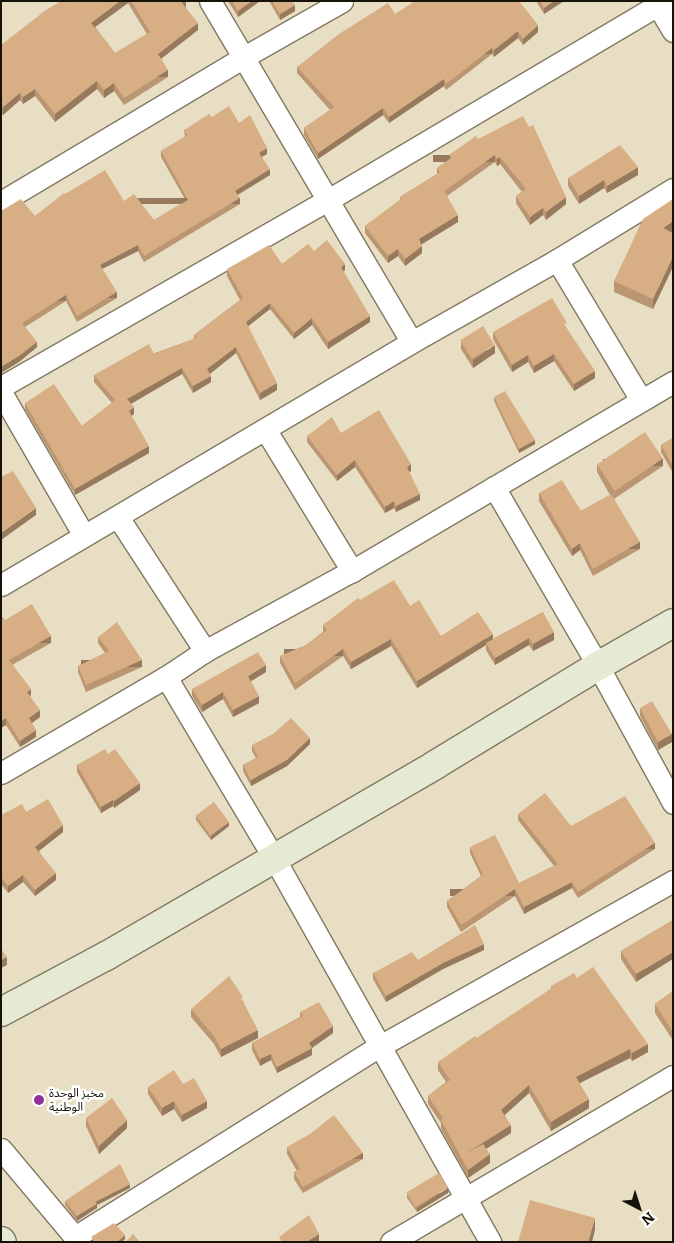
<!DOCTYPE html>
<meta charset="utf-8">
<style>
body{margin:0}
#map{position:relative;width:674px;height:1243px;overflow:hidden;background:#e7dec4;font-family:Literata,"Noto Sans Arabic",serif}
div>[style]{position:absolute}
.roads{filter:drop-shadow(1px 0 #807860) drop-shadow(-1px 0 #807860) drop-shadow(0 1px #807860) drop-shadow(0 -1px #807860)}
.street>*{height:21px;margin:-10.5px;padding:0 10.5px;transform-origin:10.5px;border-radius:10.5px;background:#fff}
.secondary>*{height:28px;margin:-14px;padding:0 14px;transform-origin:14px;border-radius:14px;background:#e6ead5}
.wall>*{inset:0;background:#ba9672}
.shaded-wall>*{inset:0;background:#977a5d;transform-origin:0 0}
.building>*{inset:0;background:#d8af85;transform-origin:0 0}
.dots>*{width:14px;height:14px;translate:-50% -50%;box-sizing:border-box;border:2px solid #fff;border-radius:50%}
span{translate:-50% -50%;white-space:nowrap;text-align:center;line-height:1.15;-webkit-text-stroke:5px #fff;paint-order:stroke}
.poi-label{font-size:12px;color:#161309}
.left{translate:0 -50%;text-align:left}
.frame{position:absolute;inset:0;border:2px solid #161309;pointer-events:none}
.north{position:absolute;left:614px;top:1183px;width:50px;height:50px;-webkit-text-stroke:4px #fff;paint-order:stroke;rotate:140deg;font-size:14px;font-weight:700;line-height:20px;text-align:center;color:#161309}
.north::after{content:'';display:block;margin:auto;width:18px;height:22px;background:#161309;clip-path:polygon(50% 0,100% 100%,50% 72%,0 100%)}
</style>
<div id="map">
<div class="roads">
<div class="street">
<div style="left:210px;top:1px;width:396px;rotate:59.4deg"></div>
<div style="left:655px;top:1px;width:35px;rotate:59deg"></div>
<div style="left:1px;top:202px;width:283px;rotate:-30.8deg"></div>
<div style="left:244px;top:57px;width:113px;rotate:-29.7deg"></div>
<div style="left:557px;top:260px;width:163px;rotate:59deg"></div>
<div style="left:1px;top:387px;width:377px;rotate:-29.8deg"></div>
<div style="left:328px;top:200px;width:391px;rotate:-30.6deg"></div>
<div style="left:1px;top:392px;width:166px;rotate:60deg"></div>
<div style="left:265px;top:429px;width:167px;rotate:58.5deg"></div>
<div style="left:494px;top:487px;width:207px;rotate:59.8deg"></div>
<div style="left:598px;top:666px;width:156px;rotate:61.3deg"></div>
<div style="left:118px;top:517px;width:160px;rotate:57deg"></div>
<div style="left:1px;top:585px;width:477px;rotate:-30.6deg"></div>
<div style="left:412px;top:342px;width:167px;rotate:-29.5deg"></div>
<div style="left:557px;top:260px;width:136px;rotate:-31.5deg"></div>
<div style="left:166px;top:677px;width:211px;rotate:59.2deg"></div>
<div style="left:274px;top:858px;width:441px;rotate:60.6deg"></div>
<div style="left:1px;top:773px;width:191px;rotate:-30.2deg"></div>
<div style="left:166px;top:677px;width:47px;rotate:-33.7deg"></div>
<div style="left:205px;top:651px;width:167px;rotate:-28.6deg"></div>
<div style="left:352px;top:571px;width:373px;rotate:-30.5deg"></div>
<div style="left:1px;top:1149px;width:121px;rotate:50deg"></div>
<div style="left:75px;top:1237px;width:360px;rotate:-32.1deg"></div>
<div style="left:380px;top:1046px;width:336px;rotate:-29.4deg"></div>
<div style="left:391px;top:1242px;width:327px;rotate:-30.5deg"></div>
</div>
<div class="secondary">
<div style="left:1px;top:1012px;width:119px;rotate:-28.1deg"></div>
<div style="left:106px;top:956px;width:380px;rotate:-30.1deg"></div>
<div style="left:435px;top:765px;width:191px;rotate:-31.3deg"></div>
<div style="left:598px;top:666px;width:86px;rotate:-29.8deg"></div>
<div style="left:1px;top:1241px;width:1px;rotate:45deg"></div>
</div>
</div>
<div class="wall">
<div style="clip-path:polygon(evenodd,72px 1px,186px 1px,186px 8px,198px 30px,161px 59px,168px 77px,124px 105px,114px 91px,104px 98px,97px 89px,55px 122px,35px 96px,23px 104px,20px 100px,3px 115px,1px 113px,1px 45px,72px 1px,128px 3px,147px 34px,115px 53px,95px 27px,128px 3px)"></div>
<div style="clip-path:polygon(228px 1px,260px 1px,238px 17px)"></div>
<div style="clip-path:polygon(269px 1px,292px 1px,295px 11px,280px 20px)"></div>
<div style="clip-path:polygon(536px 1px,564px 1px,544px 14px)"></div>
<div style="clip-path:polygon(395px 14px,538px 32px,523px 45px,518px 38px,494px 57px,492px 54px,446px 90px,444px 86px,389px 123px,383px 115px,318px 159px,304px 135px,304px 128px,330px 110px,297px 73px,297px 67px)"></div>
<div style="clip-path:polygon(212px 117px,239px 123px,267px 154px,262px 157px,270px 175px,238px 195px,240px 204px,144px 262px,138px 251px,102px 269px,117px 298px,77px 322px,66px 301px,25px 327px,37px 347px,19px 362px,1px 373px,1px 211px,35px 216px,65px 194px,124px 201px,154px 220px,186px 201px,161px 157px,161px 151px,185px 137px,184px 130px)"></div>
<div style="clip-path:polygon(478px 139px,566px 204px,546px 220px,543px 215px,530px 225px,516px 203px,516px 196px,522px 192px,500px 164px,497px 166px,495px 162px,447px 196px,458px 222px,421px 244px,422px 253px,405px 266px,398px 256px,388px 263px,365px 233px,365px 226px,400px 200px,400px 197px,437px 174px,437px 168px,449px 160px,449px 155px)"></div>
<div style="clip-path:polygon(638px 175px,607px 193px,604px 188px,579px 204px,568px 186px,568px 178px)"></div>
<div style="clip-path:polygon(672px 232px,653px 309px,614px 292px,614px 281px)"></div>
<div style="clip-path:polygon(314px 251px,345px 270px,343px 272px,370px 322px,328px 349px,312px 325px,294px 339px,270px 309px,248px 326px,277px 390px,260px 400px,236px 353px,210px 374px,211px 382px,193px 393px,182px 374px,131px 404px,134px 414px,131px 416px,149px 453px,75px 495px,25px 409px,25px 403px,82px 426px,112px 403px,94px 382px,94px 375px,194px 339px,194px 335px,240px 300px,227px 276px,227px 269px,282px 264px)"></div>
<div style="clip-path:polygon(567px 329px,595px 378px,574px 391px,554px 361px,534px 373px,528px 362px,512px 372px,493px 339px,493px 332px)"></div>
<div style="clip-path:polygon(461px 341px,495px 353px,473px 368px,461px 349px)"></div>
<div style="clip-path:polygon(494px 397px,535px 444px,519px 453px,494px 401px)"></div>
<div style="clip-path:polygon(341px 433px,411px 471px,409px 472px,420px 500px,396px 512px,394px 508px,385px 513px,355px 467px,337px 481px,307px 442px,307px 436px)"></div>
<div style="clip-path:polygon(673px 438px,673px 473px,661px 452px,661px 445px)"></div>
<div style="clip-path:polygon(597px 465px,663px 466px,614px 499px,640px 549px,593px 576px,580px 550px,572px 556px,539px 501px,539px 493px,581px 511px,610px 495px,597px 472px)"></div>
<div style="clip-path:polygon(360px 600px,410px 606px,441px 636px,493px 639px,543px 612px,554px 640px,533px 651px,529px 645px,495px 665px,486px 650px,486px 645px,417px 688px,391px 646px,351px 669px,343px 656px,295px 690px,280px 663px,280px 656px,306px 645px,323px 632px,323px 625px)"></div>
<div style="clip-path:polygon(1px 618px,51px 643px,12px 665px,31px 695px,30px 696px,40px 717px,32px 723px,36px 737px,20px 747px,6px 725px,1px 728px)"></div>
<div style="clip-path:polygon(98px 637px,142px 667px,86px 692px,78px 672px,78px 666px,105px 653px,98px 643px)"></div>
<div style="clip-path:polygon(266px 672px,251px 681px,259px 703px,233px 717px,223px 699px,202px 712px,192px 696px,192px 689px)"></div>
<div style="clip-path:polygon(640px 708px,672px 742px,658px 750px,640px 716px)"></div>
<div style="clip-path:polygon(310px 744px,287px 766px,251px 786px,243px 771px,243px 765px,256px 758px,252px 751px,252px 745px)"></div>
<div style="clip-path:polygon(108px 754px,140px 790px,114px 808px,113px 806px,101px 813px,77px 772px,77px 765px)"></div>
<div style="clip-path:polygon(26px 812px,63px 832px,39px 851px,56px 880px,35px 896px,23px 882px,8px 893px,1px 884px,1px 815px)"></div>
<div style="clip-path:polygon(518px 814px,571px 826px,655px 849px,578px 898px,572px 888px,524px 914px,515px 896px,461px 932px,447px 907px,447px 901px,481px 876px,470px 853px,470px 847px,519px 883px,554px 866px,518px 820px)"></div>
<div style="clip-path:polygon(196px 816px,229px 826px,211px 840px,196px 820px)"></div>
<div style="clip-path:polygon(673px 920px,636px 982px,621px 959px,621px 951px)"></div>
<div style="clip-path:polygon(484px 950px,443px 969px,386px 1002px,373px 979px,373px 973px,418px 960px)"></div>
<div style="clip-path:polygon(577px 978px,648px 1052px,632px 1061px,630px 1058px,579px 1083px,589px 1108px,551px 1131px,529px 1093px,505px 1115px,511px 1133px,486px 1149px,490px 1163px,468px 1178px,441px 1129px,441px 1123px,428px 1104px,428px 1096px,446px 1082px,438px 1070px,438px 1062px,477px 1038px,551px 989px,551px 986px)"></div>
<div style="clip-path:polygon(673px 991px,673px 1038px,672px 1039px,655px 1013px,655px 1004px)"></div>
<div style="clip-path:polygon(243px 1001px,258px 1038px,221px 1057px,214px 1044px,191px 1017px,191px 1009px)"></div>
<div style="clip-path:polygon(300px 1012px,333px 1033px,312px 1048px,312px 1055px,277px 1073px,271px 1060px,260px 1066px,252px 1050px,252px 1043px,300px 1017px)"></div>
<div style="clip-path:polygon(183px 1084px,207px 1108px,182px 1122px,174px 1109px,162px 1116px,148px 1094px,148px 1087px)"></div>
<div style="clip-path:polygon(86px 1118px,127px 1128px,99px 1154px,86px 1126px)"></div>
<div style="clip-path:polygon(287px 1147px,363px 1159px,303px 1193px,294px 1179px,294px 1172px,297px 1171px,287px 1154px)"></div>
<div style="clip-path:polygon(130px 1188px,97px 1205px,97px 1208px,77px 1221px,65px 1205px,65px 1201px)"></div>
<div style="clip-path:polygon(448px 1193px,417px 1212px,407px 1198px,407px 1194px)"></div>
</div>
<div class="shaded-wall">
<div style="clip-path:polygon(120px 1px,128px 1px,128px 3px,91px 30px,91px 23px)"></div>
<div style="clip-path:polygon(184px 1px,186px 1px,186px 8px,182px 3px)"></div>
<div style="clip-path:polygon(252px 1px,260px 1px,238px 17px,238px 11px)"></div>
<div style="clip-path:polygon(554px 1px,564px 1px,544px 14px,544px 8px)"></div>
<div style="clip-path:polygon(295px 5px,295px 11px,280px 20px,280px 14px)"></div>
<div style="clip-path:polygon(198px 23px,198px 30px,158px 61px,158px 54px)"></div>
<div style="clip-path:polygon(538px 25px,538px 32px,523px 45px,523px 39px)"></div>
<div style="clip-path:polygon(518px 31px,518px 38px,494px 57px,494px 50px)"></div>
<div style="left:492px;top:48px;width:6px;height:58px;rotate:90deg"></div>
<div style="left:168px;top:70px;width:7px;height:52px;rotate:90deg"></div>
<div style="clip-path:polygon(444px 79px,444px 86px,389px 123px,389px 117px)"></div>
<div style="clip-path:polygon(97px 81px,97px 89px,55px 122px,55px 114px)"></div>
<div style="clip-path:polygon(114px 83px,114px 91px,104px 98px,104px 90px)"></div>
<div style="clip-path:polygon(35px 89px,35px 96px,23px 104px,23px 97px)"></div>
<div style="clip-path:polygon(20px 93px,20px 100px,3px 115px,3px 107px)"></div>
<div style="clip-path:polygon(383px 108px,383px 115px,318px 159px,318px 153px)"></div>
<div style="clip-path:polygon(267px 148px,267px 154px,259px 158px,259px 153px)"></div>
<div style="left:495px;top:155px;width:7px;height:62px;rotate:90deg"></div>
<div style="clip-path:polygon(500px 157px,500px 164px,497px 166px,497px 159px)"></div>
<div style="clip-path:polygon(638px 167px,638px 175px,607px 193px,607px 186px)"></div>
<div style="clip-path:polygon(270px 169px,270px 175px,235px 196px,235px 191px)"></div>
<div style="clip-path:polygon(604px 180px,604px 188px,579px 204px,579px 196px)"></div>
<div style="clip-path:polygon(566px 197px,566px 204px,546px 220px,546px 212px)"></div>
<div style="left:240px;top:198px;width:6px;height:112px;rotate:90deg"></div>
<div style="clip-path:polygon(543px 208px,543px 215px,530px 225px,530px 217px)"></div>
<div style="clip-path:polygon(458px 215px,458px 222px,419px 246px,419px 239px)"></div>
<div style="clip-path:polygon(673px 221px,673px 232px,663px 239px,663px 228px)"></div>
<div style="clip-path:polygon(138px 245px,138px 251px,100px 270px,100px 265px)"></div>
<div style="clip-path:polygon(422px 246px,422px 253px,405px 266px,405px 259px)"></div>
<div style="clip-path:polygon(398px 249px,398px 256px,388px 263px,388px 256px)"></div>
<div style="clip-path:polygon(673px 256px,673px 267px,653px 309px,653px 299px)"></div>
<div style="clip-path:polygon(345px 264px,345px 270px,341px 274px,341px 267px)"></div>
<div style="left:117px;top:292px;width:6px;height:47px;rotate:90deg"></div>
<div style="left:66px;top:295px;width:6px;height:52px;rotate:90deg"></div>
<div style="clip-path:polygon(270px 303px,270px 309px,246px 328px,246px 322px)"></div>
<div style="clip-path:polygon(370px 316px,370px 322px,328px 349px,328px 342px)"></div>
<div style="clip-path:polygon(312px 318px,312px 325px,294px 339px,294px 333px)"></div>
<div style="clip-path:polygon(37px 342px,37px 347px,19px 362px,1px 373px,1px 367px)"></div>
<div style="clip-path:polygon(495px 345px,495px 353px,473px 368px,473px 360px)"></div>
<div style="clip-path:polygon(236px 347px,236px 353px,207px 376px,207px 369px)"></div>
<div style="clip-path:polygon(554px 354px,554px 361px,534px 373px,534px 366px)"></div>
<div style="clip-path:polygon(528px 355px,528px 362px,512px 372px,512px 365px)"></div>
<div style="clip-path:polygon(182px 368px,182px 374px,127px 406px,127px 399px)"></div>
<div style="clip-path:polygon(595px 371px,595px 378px,574px 391px,574px 384px)"></div>
<div style="clip-path:polygon(211px 376px,211px 382px,193px 393px,193px 386px)"></div>
<div style="clip-path:polygon(277px 383px,277px 390px,260px 400px,260px 393px)"></div>
<div style="clip-path:polygon(134px 407px,134px 414px,129px 418px,129px 411px)"></div>
<div style="clip-path:polygon(535px 440px,535px 444px,519px 453px,519px 449px)"></div>
<div style="clip-path:polygon(149px 446px,149px 453px,75px 495px,75px 489px)"></div>
<div style="left:663px;top:459px;width:7px;height:60px;rotate:90deg"></div>
<div style="clip-path:polygon(355px 460px,355px 467px,337px 481px,337px 475px)"></div>
<div style="clip-path:polygon(411px 464px,411px 471px,407px 474px,407px 467px)"></div>
<div style="clip-path:polygon(420px 494px,420px 500px,396px 512px,396px 506px)"></div>
<div style="clip-path:polygon(394px 501px,394px 508px,385px 513px,385px 507px)"></div>
<div style="clip-path:polygon(36px 508px,36px 515px,1px 540px,1px 533px)"></div>
<div style="left:640px;top:542px;width:7px;height:54px;rotate:90deg"></div>
<div style="clip-path:polygon(580px 543px,580px 550px,572px 556px,572px 549px)"></div>
<div style="clip-path:polygon(554px 632px,554px 640px,533px 651px,533px 644px)"></div>
<div style="clip-path:polygon(493px 634px,493px 641px,486px 643px,486px 645px,417px 688px,417px 681px)"></div>
<div style="left:51px;top:636px;width:7px;height:48px;rotate:90deg"></div>
<div style="clip-path:polygon(529px 638px,529px 645px,495px 665px,495px 658px)"></div>
<div style="clip-path:polygon(391px 639px,391px 646px,351px 669px,351px 662px)"></div>
<div style="left:343px;top:649px;width:7px;height:59px;rotate:90deg"></div>
<div style="left:142px;top:660px;width:7px;height:61px;rotate:90deg"></div>
<div style="clip-path:polygon(266px 665px,266px 672px,248px 683px,248px 676px)"></div>
<div style="clip-path:polygon(31px 689px,31px 695px,27px 698px,27px 692px)"></div>
<div style="clip-path:polygon(223px 692px,223px 699px,202px 712px,202px 705px)"></div>
<div style="clip-path:polygon(259px 696px,259px 703px,233px 717px,233px 710px)"></div>
<div style="clip-path:polygon(40px 710px,40px 717px,29px 725px,29px 718px)"></div>
<div style="clip-path:polygon(6px 718px,6px 725px,1px 728px,1px 721px)"></div>
<div style="clip-path:polygon(36px 730px,36px 737px,20px 747px,20px 741px)"></div>
<div style="clip-path:polygon(672px 734px,672px 742px,658px 750px,658px 742px)"></div>
<div style="clip-path:polygon(310px 738px,310px 744px,287px 766px,251px 786px,251px 780px)"></div>
<div style="clip-path:polygon(140px 783px,140px 790px,114px 808px,114px 801px)"></div>
<div style="clip-path:polygon(113px 800px,113px 806px,101px 813px,101px 807px)"></div>
<div style="clip-path:polygon(229px 822px,229px 826px,211px 840px,211px 835px)"></div>
<div style="clip-path:polygon(63px 825px,63px 832px,35px 854px,35px 847px)"></div>
<div style="left:655px;top:843px;width:6px;height:91px;rotate:90deg"></div>
<div style="clip-path:polygon(56px 873px,56px 880px,35px 896px,35px 890px)"></div>
<div style="clip-path:polygon(23px 875px,23px 882px,8px 893px,8px 886px)"></div>
<div style="clip-path:polygon(572px 882px,572px 888px,524px 914px,524px 907px)"></div>
<div style="left:515px;top:889px;width:7px;height:65px;rotate:90deg"></div>
<div style="clip-path:polygon(484px 944px,484px 950px,443px 969px,386px 1002px,386px 996px,443px 963px)"></div>
<div style="clip-path:polygon(673px 952px,673px 959px,636px 982px,636px 974px)"></div>
<div style="clip-path:polygon(7px 957px,7px 965px,1px 968px,1px 960px)"></div>
<div style="clip-path:polygon(333px 1026px,333px 1033px,309px 1050px,309px 1043px)"></div>
<div style="clip-path:polygon(258px 1030px,258px 1038px,221px 1057px,221px 1049px)"></div>
<div style="clip-path:polygon(673px 1030px,673px 1038px,672px 1039px,672px 1031px)"></div>
<div style="clip-path:polygon(648px 1044px,648px 1052px,632px 1061px,632px 1053px)"></div>
<div style="clip-path:polygon(312px 1048px,312px 1055px,277px 1073px,277px 1067px)"></div>
<div style="clip-path:polygon(630px 1049px,630px 1058px,576px 1085px,576px 1077px)"></div>
<div style="clip-path:polygon(271px 1054px,271px 1060px,260px 1066px,260px 1059px)"></div>
<div style="clip-path:polygon(529px 1085px,529px 1093px,501px 1118px,501px 1110px)"></div>
<div style="clip-path:polygon(589px 1099px,589px 1108px,551px 1131px,551px 1122px)"></div>
<div style="clip-path:polygon(174px 1101px,174px 1109px,162px 1116px,162px 1108px)"></div>
<div style="clip-path:polygon(207px 1101px,207px 1108px,182px 1122px,182px 1115px)"></div>
<div style="clip-path:polygon(127px 1120px,127px 1128px,99px 1154px,99px 1146px)"></div>
<div style="clip-path:polygon(511px 1125px,511px 1133px,465px 1162px,465px 1154px)"></div>
<div style="left:363px;top:1153px;width:6px;height:69px;rotate:90deg"></div>
<div style="clip-path:polygon(490px 1154px,490px 1163px,468px 1178px,468px 1170px)"></div>
<div style="clip-path:polygon(130px 1184px,130px 1188px,97px 1205px,97px 1208px,77px 1221px,77px 1216px,95px 1202px)"></div>
<div style="clip-path:polygon(448px 1188px,448px 1193px,417px 1212px,417px 1208px)"></div>
<div style="clip-path:polygon(595px 1218px,595px 1230px,592px 1242px,588px 1242px)"></div>
<div style="clip-path:polygon(319px 1234px,319px 1241px,306px 1242px)"></div>
<div style="clip-path:polygon(125px 1235px,125px 1239px,122px 1242px,117px 1242px)"></div>
</div>
<div class="building">
<div style="clip-path:polygon(61px 1px,68px 1px,69px 3px,72px 1px,120px 1px,91px 23px,115px 53px,150px 32px,131px 1px,184px 1px,182px 3px,198px 23px,158px 54px,168px 70px,124px 98px,114px 83px,104px 90px,97px 81px,55px 114px,35px 89px,23px 97px,20px 93px,3px 107px,1px 105px,1px 45px,46px 10px)"></div>
<div style="clip-path:polygon(232px 1px,252px 1px,238px 11px)"></div>
<div style="clip-path:polygon(272px 1px,292px 1px,295px 5px,280px 14px)"></div>
<div style="clip-path:polygon(415px 1px,519px 1px,538px 25px,523px 39px,518px 31px,494px 50px,492px 48px,446px 84px,444px 79px,389px 117px,383px 108px,318px 153px,304px 128px,334px 107px,297px 67px,339px 34px,388px 3px,395px 14px)"></div>
<div style="clip-path:polygon(540px 1px,554px 1px,544px 8px)"></div>
<div style="clip-path:polygon(229px 106px,239px 123px,250px 115px,267px 148px,259px 153px,270px 169px,235px 191px,240px 198px,144px 256px,138px 245px,100px 265px,117px 292px,77px 316px,66px 295px,22px 323px,37px 342px,19px 356px,1px 367px,1px 211px,21px 199px,35px 216px,64px 193px,65px 194px,105px 170px,124px 201px,134px 194px,154px 220px,188px 200px,161px 151px,187px 135px,184px 130px,209px 114px,212px 117px)"></div>
<div style="clip-path:polygon(523px 116px,529px 127px,533px 125px,566px 197px,546px 212px,543px 208px,530px 217px,516px 196px,526px 189px,500px 157px,497px 159px,495px 155px,444px 191px,458px 215px,419px 239px,422px 246px,405px 259px,398px 249px,388px 256px,365px 226px,401px 199px,400px 197px,440px 172px,437px 168px,451px 158px,449px 155px,476px 136px,478px 139px)"></div>
<div style="clip-path:polygon(620px 145px,638px 167px,607px 186px,604px 180px,579px 196px,568px 178px)"></div>
<div style="clip-path:polygon(673px 199px,673px 221px,663px 228px,673px 233px,673px 256px,653px 299px,614px 281px,643px 219px)"></div>
<div style="clip-path:polygon(327px 240px,345px 264px,341px 267px,370px 316px,328px 342px,312px 318px,294px 333px,270px 303px,246px 322px,277px 383px,260px 393px,236px 347px,207px 369px,211px 376px,193px 386px,182px 368px,127px 399px,134px 407px,129px 411px,149px 446px,75px 489px,25px 403px,54px 384px,82px 426px,115px 400px,94px 375px,149px 344px,154px 354px,196px 338px,194px 335px,243px 298px,227px 269px,269px 245px,282px 264px,308px 244px,314px 251px)"></div>
<div style="clip-path:polygon(552px 298px,567px 323px,564px 324px,595px 371px,574px 384px,554px 354px,534px 366px,528px 355px,512px 365px,493px 332px)"></div>
<div style="left:483px;top:326px;width:22px;height:27px;rotate:58deg"></div>
<div style="clip-path:polygon(505px 391px,535px 440px,519px 449px,494px 397px)"></div>
<div style="clip-path:polygon(379px 410px,411px 464px,407px 467px,420px 494px,396px 506px,394px 501px,385px 507px,355px 460px,337px 475px,307px 436px,332px 417px,341px 433px)"></div>
<div style="left:645px;top:432px;width:32px;height:58px;rotate:56deg"></div>
<div style="clip-path:polygon(673px 438px,673px 466px,661px 445px)"></div>
<div style="clip-path:polygon(13px 471px,36px 508px,1px 533px,1px 477px)"></div>
<div style="clip-path:polygon(562px 480px,581px 511px,611px 494px,640px 542px,593px 569px,580px 543px,572px 549px,539px 493px)"></div>
<div style="clip-path:polygon(394px 580px,410px 606px,419px 600px,441px 636px,478px 612px,493px 634px,417px 681px,391px 639px,351px 662px,343px 649px,295px 683px,280px 656px,306px 645px,327px 630px,323px 625px,358px 598px,360px 600px)"></div>
<div style="clip-path:polygon(32px 604px,51px 636px,9px 660px,31px 689px,27px 692px,40px 710px,29px 718px,36px 730px,20px 741px,6px 718px,1px 721px,1px 618px,3px 617px,5px 620px)"></div>
<div style="clip-path:polygon(543px 612px,554px 632px,533px 644px,529px 638px,495px 658px,486px 643px)"></div>
<div style="clip-path:polygon(117px 622px,142px 660px,86px 685px,78px 666px,109px 651px,98px 637px)"></div>
<div style="clip-path:polygon(258px 652px,266px 665px,248px 676px,259px 696px,233px 710px,223px 692px,202px 705px,192px 689px)"></div>
<div style="clip-path:polygon(652px 701px,672px 734px,658px 742px,640px 708px)"></div>
<div style="clip-path:polygon(291px 718px,310px 738px,287px 760px,251px 780px,243px 765px,258px 757px,252px 745px,273px 734px)"></div>
<div style="clip-path:polygon(105px 749px,108px 754px,115px 749px,140px 783px,114px 801px,113px 800px,101px 807px,77px 765px)"></div>
<div style="clip-path:polygon(545px 793px,571px 826px,625px 796px,655px 843px,578px 892px,572px 882px,524px 907px,515px 889px,461px 925px,447px 901px,483px 875px,470px 847px,495px 835px,519px 883px,558px 864px,518px 814px)"></div>
<div style="clip-path:polygon(48px 799px,63px 825px,35px 847px,56px 873px,35px 890px,23px 875px,8px 886px,1px 877px,1px 815px,22px 804px,26px 812px)"></div>
<div style="left:214px;top:802px;width:25px;height:23px;rotate:53deg"></div>
<div style="clip-path:polygon(673px 920px,673px 952px,636px 974px,621px 951px)"></div>
<div style="clip-path:polygon(475px 925px,484px 944px,443px 963px,386px 996px,373px 973px,412px 952px,418px 960px)"></div>
<div style="clip-path:polygon(1px 949px,7px 957px,1px 960px)"></div>
<div style="clip-path:polygon(593px 967px,648px 1044px,632px 1053px,630px 1049px,576px 1077px,589px 1099px,551px 1122px,529px 1085px,501px 1110px,511px 1125px,465px 1154px,483px 1144px,490px 1154px,468px 1170px,441px 1120px,443px 1118px,428px 1096px,450px 1080px,438px 1062px,475px 1036px,477px 1038px,552px 988px,551px 986px,574px 973px,577px 978px)"></div>
<div style="clip-path:polygon(229px 976px,243px 997px,241px 998px,258px 1030px,221px 1049px,214px 1036px,191px 1009px)"></div>
<div style="clip-path:polygon(673px 991px,673px 1030px,672px 1031px,655px 1004px)"></div>
<div style="clip-path:polygon(319px 1002px,333px 1026px,309px 1043px,312px 1048px,277px 1067px,271px 1054px,260px 1059px,252px 1043px,303px 1016px,300px 1012px)"></div>
<div style="clip-path:polygon(174px 1070px,183px 1084px,194px 1078px,207px 1101px,182px 1115px,174px 1101px,162px 1108px,148px 1087px)"></div>
<div style="clip-path:polygon(112px 1098px,127px 1120px,99px 1146px,86px 1118px)"></div>
<div style="clip-path:polygon(334px 1115px,363px 1153px,303px 1187px,294px 1172px,300px 1169px,287px 1147px,310px 1134px)"></div>
<div style="clip-path:polygon(120px 1164px,130px 1184px,95px 1202px,97px 1204px,77px 1216px,65px 1201px)"></div>
<div style="left:439px;top:1173px;width:17px;height:38px;rotate:59deg"></div>
<div style="clip-path:polygon(530px 1200px,595px 1218px,588px 1242px,518px 1242px)"></div>
<div style="clip-path:polygon(309px 1215px,319px 1234px,306px 1242px,282px 1242px,279px 1237px)"></div>
<div style="clip-path:polygon(114px 1223px,125px 1235px,117px 1242px,95px 1242px,91px 1237px)"></div>
<div style="clip-path:polygon(133px 1234px,140px 1242px,126px 1242px)"></div>
</div>
<div class="dots">
<div style="left:39px;top:1100px;background:#8e319b"></div>
</div>
<div class="poi-label">
<span class="left" style="left:49px;top:1100px">مخبز الوحدة<br>الوطنية</span>
</div>
<div class="frame"></div>
<div class="north">N</div>
</div>
